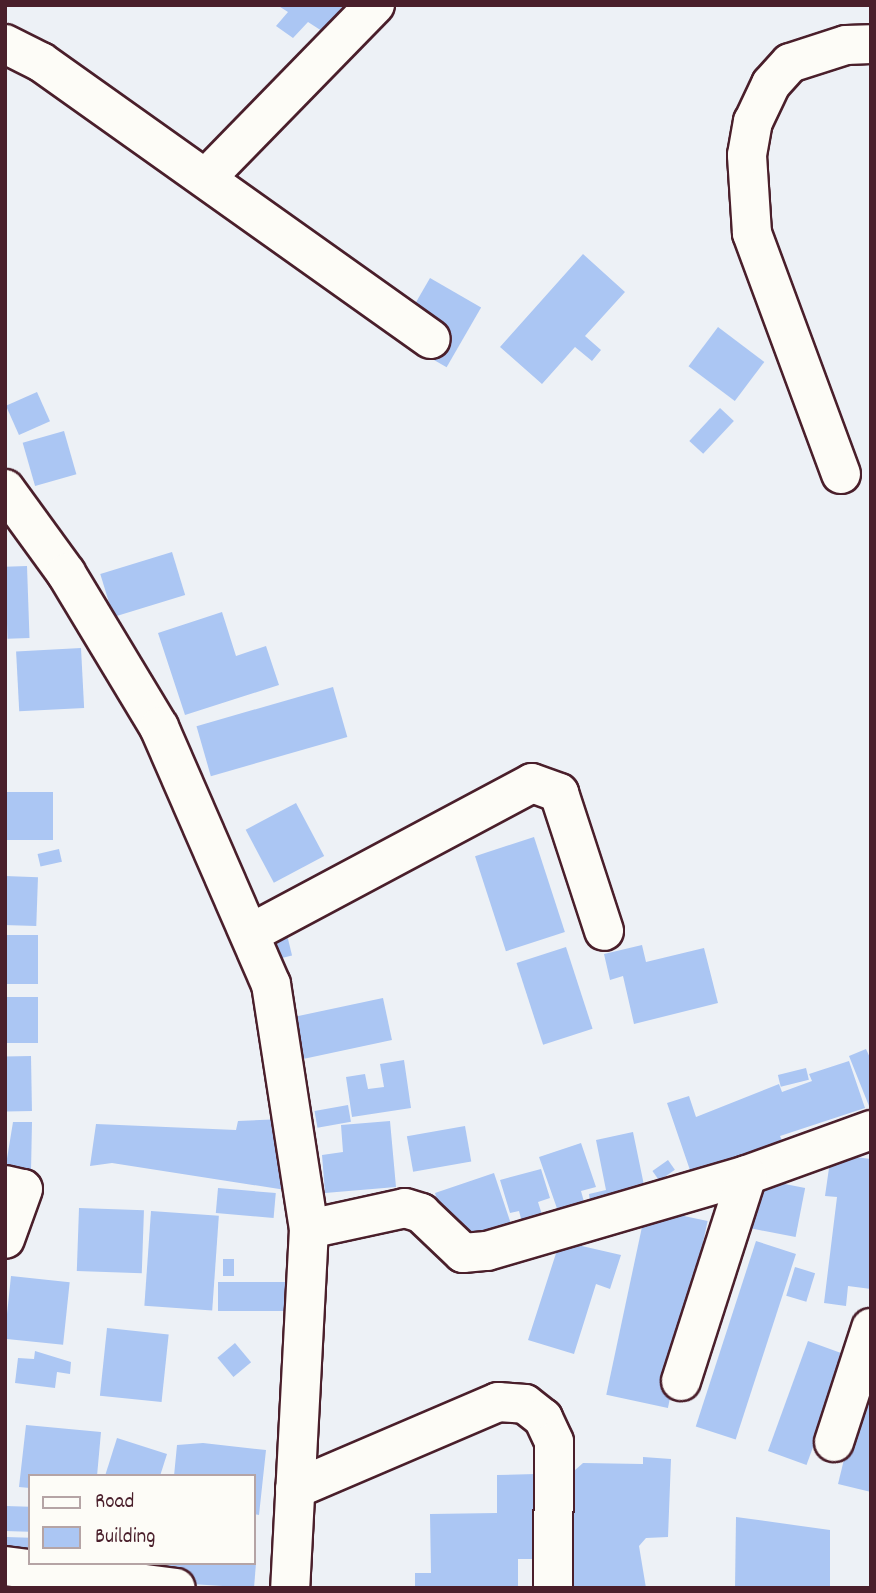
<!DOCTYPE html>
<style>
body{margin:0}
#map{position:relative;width:876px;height:1593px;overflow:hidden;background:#edf1f6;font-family:Dekko,sans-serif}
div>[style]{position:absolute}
.building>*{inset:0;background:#abc6f3;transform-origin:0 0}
.roads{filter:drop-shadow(2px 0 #4a1f2b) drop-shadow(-2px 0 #4a1f2b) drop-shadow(0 2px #4a1f2b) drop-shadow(0 -2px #4a1f2b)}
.minor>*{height:38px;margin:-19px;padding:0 19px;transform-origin:19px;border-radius:19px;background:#fdfcf7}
span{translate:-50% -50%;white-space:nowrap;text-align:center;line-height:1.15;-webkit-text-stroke:6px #fdfcf7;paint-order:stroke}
.frame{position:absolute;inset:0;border:7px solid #4a1f2b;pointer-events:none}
.legend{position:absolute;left:28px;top:1474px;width:228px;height:91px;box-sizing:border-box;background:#fdfcf7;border:2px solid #b5a4a5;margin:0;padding:9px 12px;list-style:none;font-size:21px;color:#4a1f2b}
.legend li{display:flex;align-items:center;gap:14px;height:35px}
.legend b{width:35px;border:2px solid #b5a4a5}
</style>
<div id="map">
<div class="building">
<div style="clip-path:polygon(277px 5px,349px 5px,325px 33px,308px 22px,293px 38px,276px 26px,288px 12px)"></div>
<div style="clip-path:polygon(583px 254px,625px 292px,585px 336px,601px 350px,592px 361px,575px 347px,542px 384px,500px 347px)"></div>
<div style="left:430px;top:278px;width:59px;height:69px;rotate:30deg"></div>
<div style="left:718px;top:327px;width:58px;height:49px;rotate:37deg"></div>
<div style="left:37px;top:392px;width:32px;height:34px;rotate:66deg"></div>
<div style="left:720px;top:408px;width:19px;height:45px;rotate:43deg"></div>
<div style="left:64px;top:431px;width:45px;height:43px;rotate:74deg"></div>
<div style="left:172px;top:552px;width:45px;height:75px;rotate:73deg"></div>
<div style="left:27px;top:566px;width:72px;height:22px;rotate:88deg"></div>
<div style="clip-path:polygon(222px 612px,236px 656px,266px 646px,279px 685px,185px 715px,158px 633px)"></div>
<div style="left:81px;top:648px;width:60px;height:65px;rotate:87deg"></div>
<div style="left:333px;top:687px;width:52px;height:142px;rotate:74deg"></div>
<div style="left:5px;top:792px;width:48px;height:48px"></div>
<div style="left:296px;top:803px;width:60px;height:57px;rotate:62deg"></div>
<div style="left:534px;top:837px;width:100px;height:62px;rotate:72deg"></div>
<div style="left:59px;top:849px;width:13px;height:22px;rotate:77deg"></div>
<div style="left:5px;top:876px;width:33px;height:49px;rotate:2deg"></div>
<div style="left:38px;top:935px;width:49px;height:33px;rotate:90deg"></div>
<div style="left:287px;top:935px;width:21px;height:20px;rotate:76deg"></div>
<div style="clip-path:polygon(642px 945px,646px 962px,704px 948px,718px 1003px,634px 1024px,623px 976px,610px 980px,604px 954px)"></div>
<div style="left:566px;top:947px;width:86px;height:52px;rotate:72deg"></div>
<div style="left:5px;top:997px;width:33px;height:46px"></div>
<div style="left:383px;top:998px;width:43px;height:98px;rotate:78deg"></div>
<div style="clip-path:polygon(866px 1049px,871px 1060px,871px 1111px,849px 1056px)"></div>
<div style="left:31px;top:1056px;width:55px;height:26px;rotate:89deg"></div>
<div style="clip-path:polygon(404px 1060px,411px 1108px,352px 1117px,346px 1077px,365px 1074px,368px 1089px,384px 1087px,380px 1064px)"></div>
<div style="clip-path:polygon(849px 1061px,865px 1108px,780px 1136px,783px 1143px,692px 1176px,667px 1103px,689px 1096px,696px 1117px,779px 1084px,782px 1092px,812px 1081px,809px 1074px)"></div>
<div style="left:806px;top:1068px;width:12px;height:29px;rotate:76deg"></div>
<div style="left:348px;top:1105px;width:17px;height:34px;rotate:80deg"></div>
<div style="clip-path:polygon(283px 1119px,292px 1191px,112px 1163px,90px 1166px,96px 1124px,236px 1130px,238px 1121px)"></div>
<div style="clip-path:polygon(390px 1121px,396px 1187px,325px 1193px,322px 1155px,343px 1152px,341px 1125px)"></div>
<div style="clip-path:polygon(13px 1122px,32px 1122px,31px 1171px,5px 1171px)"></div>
<div style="left:465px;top:1126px;width:36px;height:59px;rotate:80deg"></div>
<div style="clip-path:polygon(633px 1132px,645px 1190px,590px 1201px,589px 1194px,606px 1190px,596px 1140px)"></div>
<div style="clip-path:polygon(581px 1143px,596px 1187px,581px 1191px,586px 1209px,560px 1217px,539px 1157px)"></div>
<div style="clip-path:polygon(831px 1154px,871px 1159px,871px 1289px,848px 1286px,846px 1306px,824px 1303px,837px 1197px,825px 1196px)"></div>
<div style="left:668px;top:1160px;width:12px;height:19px;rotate:55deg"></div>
<div style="clip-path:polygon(541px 1169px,550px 1198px,538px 1202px,545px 1224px,524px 1230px,519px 1211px,510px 1213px,500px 1180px)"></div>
<div style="clip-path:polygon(494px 1173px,514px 1233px,464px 1249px,452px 1214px,443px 1218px,435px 1193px)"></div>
<div style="left:759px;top:1179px;width:47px;height:50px;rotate:11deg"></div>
<div style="left:218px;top:1188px;width:58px;height:25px;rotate:5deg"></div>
<div style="left:79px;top:1208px;width:65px;height:63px;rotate:2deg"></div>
<div style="left:646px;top:1208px;width:63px;height:191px;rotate:12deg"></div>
<div style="left:151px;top:1211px;width:68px;height:95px;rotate:4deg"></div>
<div style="clip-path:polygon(560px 1241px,621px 1255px,610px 1289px,596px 1284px,574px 1354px,528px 1340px)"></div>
<div style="left:756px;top:1241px;width:42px;height:195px;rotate:18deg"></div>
<div style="left:223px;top:1259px;width:11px;height:17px"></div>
<div style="left:795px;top:1267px;width:21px;height:30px;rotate:17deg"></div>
<div style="left:11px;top:1276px;width:59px;height:63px;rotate:6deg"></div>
<div style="left:218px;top:1282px;width:72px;height:29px"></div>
<div style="left:107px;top:1328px;width:62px;height:68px;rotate:6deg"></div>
<div style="left:808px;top:1341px;width:41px;height:117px;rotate:20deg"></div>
<div style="left:235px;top:1343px;width:25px;height:23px;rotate:50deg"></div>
<div style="clip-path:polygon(35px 1351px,71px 1362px,70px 1374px,57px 1372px,55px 1388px,15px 1383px,18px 1358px,34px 1359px)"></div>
<div style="clip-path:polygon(867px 1365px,871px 1366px,871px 1492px,838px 1484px)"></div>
<div style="clip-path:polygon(26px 1425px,101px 1432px,97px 1476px,30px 1476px,30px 1488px,19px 1487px)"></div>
<div style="clip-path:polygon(117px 1438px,167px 1454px,160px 1476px,105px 1476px)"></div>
<div style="clip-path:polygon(203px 1443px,266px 1450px,259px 1515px,254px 1514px,254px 1476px,174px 1476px,177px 1445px)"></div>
<div style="clip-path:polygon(643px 1457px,671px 1459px,668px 1537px,646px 1538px,639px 1546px,646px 1588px,571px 1588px,574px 1471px,583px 1463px,643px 1464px)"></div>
<div style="clip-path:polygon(536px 1474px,537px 1559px,518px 1559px,518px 1588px,415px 1588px,415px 1573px,431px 1573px,430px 1514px,497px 1513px,497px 1475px)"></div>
<div style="left:5px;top:1506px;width:25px;height:25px;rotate:2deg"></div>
<div style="clip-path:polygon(736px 1517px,830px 1530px,830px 1588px,735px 1588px)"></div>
<div style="left:6px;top:1537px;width:24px;height:26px;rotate:2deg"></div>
<div style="clip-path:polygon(162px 1563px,256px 1563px,254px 1588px,160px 1582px)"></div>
</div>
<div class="roads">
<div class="minor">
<div style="left:5px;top:44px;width:40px;rotate:26.6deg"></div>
<div style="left:41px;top:62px;width:478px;rotate:35.4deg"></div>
<div style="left:206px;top:178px;width:242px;rotate:-45.7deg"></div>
<div style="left:841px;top:474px;width:257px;rotate:-110.3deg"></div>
<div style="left:752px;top:233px;width:78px;rotate:-93.7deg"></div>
<div style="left:747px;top:155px;width:34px;rotate:-80deg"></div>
<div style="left:753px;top:122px;width:42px;rotate:-64.7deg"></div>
<div style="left:771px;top:84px;width:28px;rotate:-48deg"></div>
<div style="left:790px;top:63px;width:59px;rotate:-17.8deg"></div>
<div style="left:846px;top:45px;width:25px;rotate:-2deg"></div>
<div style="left:5px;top:489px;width:104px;rotate:54deg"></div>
<div style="left:66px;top:573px;width:180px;rotate:58.9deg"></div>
<div style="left:159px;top:727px;width:280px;rotate:66.5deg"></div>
<div style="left:271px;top:984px;width:248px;rotate:81.2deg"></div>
<div style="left:309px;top:1229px;width:360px;rotate:93deg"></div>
<div style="left:253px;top:932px;width:316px;rotate:-28.1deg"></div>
<div style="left:532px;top:783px;width:29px;rotate:20deg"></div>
<div style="left:559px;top:793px;width:145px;rotate:71.9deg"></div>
<div style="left:5px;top:1185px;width:18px;rotate:13deg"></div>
<div style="left:23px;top:1189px;width:53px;rotate:109.8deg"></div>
<div style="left:309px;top:1229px;width:98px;rotate:-12.3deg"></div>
<div style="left:405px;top:1208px;width:17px;rotate:17deg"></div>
<div style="left:421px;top:1213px;width:58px;rotate:43.6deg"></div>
<div style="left:463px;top:1253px;width:24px;rotate:-5deg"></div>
<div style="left:487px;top:1251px;width:271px;rotate:-16.3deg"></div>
<div style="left:747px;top:1175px;width:132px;rotate:-19.9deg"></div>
<div style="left:681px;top:1381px;width:216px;rotate:-72.2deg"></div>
<div style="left:834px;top:1442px;width:120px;rotate:-72deg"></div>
<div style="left:295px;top:1489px;width:221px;rotate:-23.2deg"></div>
<div style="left:498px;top:1402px;width:27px;rotate:4deg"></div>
<div style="left:525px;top:1404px;width:23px;rotate:38deg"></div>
<div style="left:543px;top:1418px;width:26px;rotate:65deg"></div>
<div style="left:554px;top:1442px;width:146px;rotate:90.4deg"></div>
<div style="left:5px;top:1566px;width:172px;rotate:7.3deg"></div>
</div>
</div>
<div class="frame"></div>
<ul class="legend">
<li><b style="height:9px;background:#fdfcf7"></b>Road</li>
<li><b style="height:19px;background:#abc6f3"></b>Building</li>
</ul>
</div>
